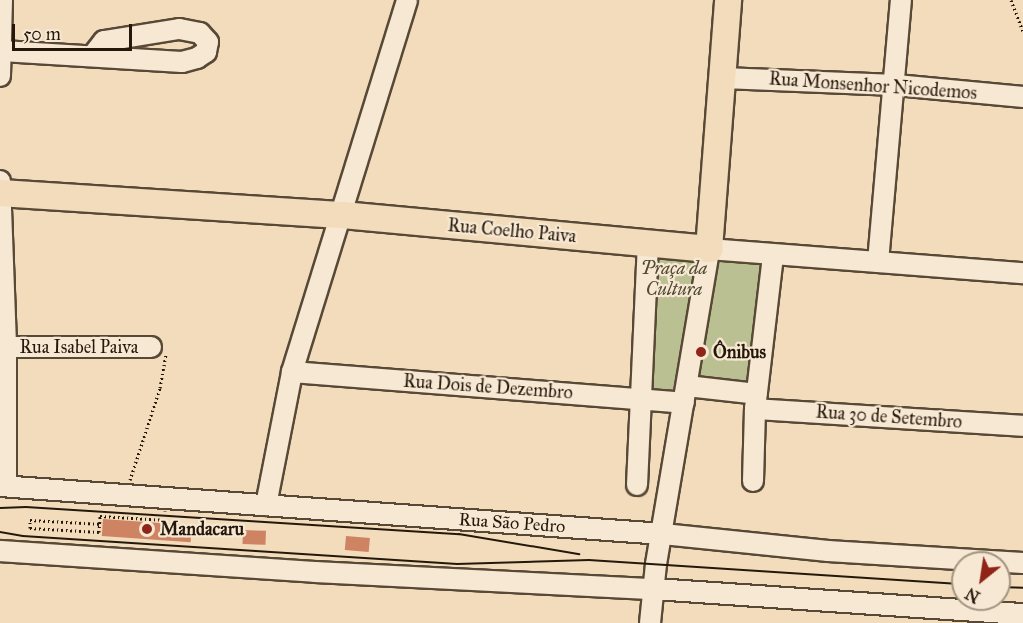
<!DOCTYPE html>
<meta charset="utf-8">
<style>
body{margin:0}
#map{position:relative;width:1023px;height:623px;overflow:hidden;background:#f2dcbc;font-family:"IM FELL Great Primer",serif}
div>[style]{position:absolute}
.green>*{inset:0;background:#bac091}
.building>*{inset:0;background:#ce8463;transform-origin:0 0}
.path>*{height:3px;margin-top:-1.5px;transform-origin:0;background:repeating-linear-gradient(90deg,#24180b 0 1.5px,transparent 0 4.5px)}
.roads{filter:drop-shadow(2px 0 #584937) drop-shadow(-2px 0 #584937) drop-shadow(0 2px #584937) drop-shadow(0 -2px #584937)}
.minor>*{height:20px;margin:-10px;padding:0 10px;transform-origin:10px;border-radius:10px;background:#f7e8d3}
.major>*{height:26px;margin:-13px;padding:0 13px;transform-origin:13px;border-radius:13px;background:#f2dcbc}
.tram>*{height:1.5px;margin:-0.75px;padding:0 0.75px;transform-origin:0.75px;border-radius:0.75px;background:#24180b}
.path-bridge>*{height:3px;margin-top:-1.5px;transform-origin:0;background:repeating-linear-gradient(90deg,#24180b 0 1.5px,transparent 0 4.5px)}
.dots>*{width:16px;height:16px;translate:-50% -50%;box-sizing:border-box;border:3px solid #f7e8d3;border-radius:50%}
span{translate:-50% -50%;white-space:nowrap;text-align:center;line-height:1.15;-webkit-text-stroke:4.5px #f7e8d3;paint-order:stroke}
.street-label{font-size:18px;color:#24180b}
.park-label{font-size:18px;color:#514a33;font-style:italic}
.poi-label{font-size:18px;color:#24180b;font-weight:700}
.left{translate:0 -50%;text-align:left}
.north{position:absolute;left:951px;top:551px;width:60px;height:60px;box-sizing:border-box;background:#f7e8d3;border:2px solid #a39583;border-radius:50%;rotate:210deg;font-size:16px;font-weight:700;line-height:24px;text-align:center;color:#24180b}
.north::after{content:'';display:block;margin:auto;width:21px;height:27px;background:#8f2418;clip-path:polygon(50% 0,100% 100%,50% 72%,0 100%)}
.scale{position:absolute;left:12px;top:24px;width:120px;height:27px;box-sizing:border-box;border:3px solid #24180b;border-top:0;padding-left:8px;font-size:18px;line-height:21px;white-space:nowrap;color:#24180b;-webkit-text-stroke:4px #f7e8d3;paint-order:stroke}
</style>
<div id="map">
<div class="green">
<div style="clip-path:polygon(654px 249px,699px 256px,680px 396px,644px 391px)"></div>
<div style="clip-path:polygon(715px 258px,763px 260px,750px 397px,696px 391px)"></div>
</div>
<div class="building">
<div style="left:103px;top:519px;width:89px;height:17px;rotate:4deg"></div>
<div style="left:243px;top:530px;width:23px;height:14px;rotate:2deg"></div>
<div style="left:346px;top:536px;width:24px;height:14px;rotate:5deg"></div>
</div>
<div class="path">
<div style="left:1011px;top:0;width:34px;rotate:69deg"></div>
<div style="left:130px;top:480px;width:97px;rotate:-71.9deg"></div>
<div style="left:160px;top:388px;width:35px;rotate:-80deg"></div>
<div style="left:30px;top:528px;width:8px;rotate:-90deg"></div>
<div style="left:30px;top:520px;width:72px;rotate:3.2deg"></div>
</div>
<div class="roads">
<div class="minor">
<div style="left:2px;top:51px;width:180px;rotate:3.5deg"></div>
<div style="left:182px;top:62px;width:16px;rotate:-15deg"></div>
<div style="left:197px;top:58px;width:11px;rotate:-34deg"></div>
<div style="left:206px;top:52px;width:10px;rotate:-79deg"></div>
<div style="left:208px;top:42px;width:12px;rotate:-132deg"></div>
<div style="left:200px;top:33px;width:21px;rotate:-169deg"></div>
<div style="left:179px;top:29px;width:76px;rotate:170.9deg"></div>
<div style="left:104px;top:41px;width:18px;rotate:128deg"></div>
<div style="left:0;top:76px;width:76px;rotate:-88.5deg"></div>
<div style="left:723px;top:78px;width:173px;rotate:2.3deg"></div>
<div style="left:896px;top:85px;width:128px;rotate:5.4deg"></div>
<div style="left:0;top:181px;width:166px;rotate:87.9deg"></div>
<div style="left:6px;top:347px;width:139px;rotate:90deg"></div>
<div style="left:878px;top:262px;width:263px;rotate:-85deg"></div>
<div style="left:6px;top:347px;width:145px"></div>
<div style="left:292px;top:372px;width:393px;rotate:4.5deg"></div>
<div style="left:687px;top:386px;width:70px;rotate:6.5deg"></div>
<div style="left:755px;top:409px;width:269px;rotate:3.6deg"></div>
<div style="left:753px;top:481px;width:72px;rotate:-88.4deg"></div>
<div style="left:755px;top:409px;width:155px;rotate:-83.3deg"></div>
<div style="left:637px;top:485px;width:241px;rotate:-87.4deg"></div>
<div style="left:0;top:486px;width:665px;rotate:4.14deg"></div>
<div style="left:663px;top:534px;width:166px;rotate:5.9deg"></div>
<div style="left:828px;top:551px;width:195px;rotate:3.5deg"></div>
<div style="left:266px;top:505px;width:136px;rotate:-78.9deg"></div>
<div style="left:292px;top:372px;width:389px;rotate:-72.8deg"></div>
<div style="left:0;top:551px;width:316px;rotate:3.8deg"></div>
<div style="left:315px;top:572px;width:339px;rotate:2.9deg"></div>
<div style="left:654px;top:589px;width:370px;rotate:3.9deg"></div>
<div style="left:650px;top:623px;width:59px;rotate:-84.2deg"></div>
<div style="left:656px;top:564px;width:319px;rotate:-80.4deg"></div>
<div style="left:709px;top:249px;width:315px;rotate:4.4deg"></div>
</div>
<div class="major">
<div style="left:0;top:193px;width:343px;rotate:3.7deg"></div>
<div style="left:342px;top:215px;width:369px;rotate:5.3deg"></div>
<div style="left:709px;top:249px;width:250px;rotate:-85.6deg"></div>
</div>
</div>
<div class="tram">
<div style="left:0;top:508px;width:26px;rotate:-2deg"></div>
<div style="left:26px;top:507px;width:434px;rotate:3.6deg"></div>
<div style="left:459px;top:534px;width:122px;rotate:9.5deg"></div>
<div style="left:0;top:532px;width:23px;rotate:10deg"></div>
<div style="left:23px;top:536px;width:435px;rotate:3.7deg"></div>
<div style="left:457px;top:564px;width:132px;rotate:-1.7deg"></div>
<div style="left:589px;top:560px;width:375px;rotate:3.7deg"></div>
<div style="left:999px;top:587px;width:24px;rotate:2deg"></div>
</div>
<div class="path-bridge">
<div style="left:30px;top:528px;width:69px;rotate:3.3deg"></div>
<div style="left:99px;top:532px;width:16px;rotate:-86deg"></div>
<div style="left:100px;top:516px;width:65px;rotate:3.5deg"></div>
<div style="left:165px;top:520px;width:9px;rotate:-90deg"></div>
</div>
<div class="dots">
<div style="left:701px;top:352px;background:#8f2418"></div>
<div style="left:147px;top:529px;background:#8f2418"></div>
</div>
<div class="street-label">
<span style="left:873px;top:86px;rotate:4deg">Rua Monsenhor Nicodemos</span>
<span style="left:512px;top:231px;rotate:5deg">Rua Coelho Paiva</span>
<span style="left:79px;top:347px">Rua Isabel Paiva</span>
<span style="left:488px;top:387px;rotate:4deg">Rua Dois de Dezembro</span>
<span style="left:889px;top:417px;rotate:4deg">Rua 30 de Setembro</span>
<span style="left:512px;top:523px;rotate:4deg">Rua São Pedro</span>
</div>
<div class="park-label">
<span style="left:674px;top:279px">Praça da<br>Cultura</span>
</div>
<div class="poi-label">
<span class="left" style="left:713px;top:352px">Ônibus</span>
<span class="left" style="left:160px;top:529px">Mandacaru</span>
</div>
<div class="north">N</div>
<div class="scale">50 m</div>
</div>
